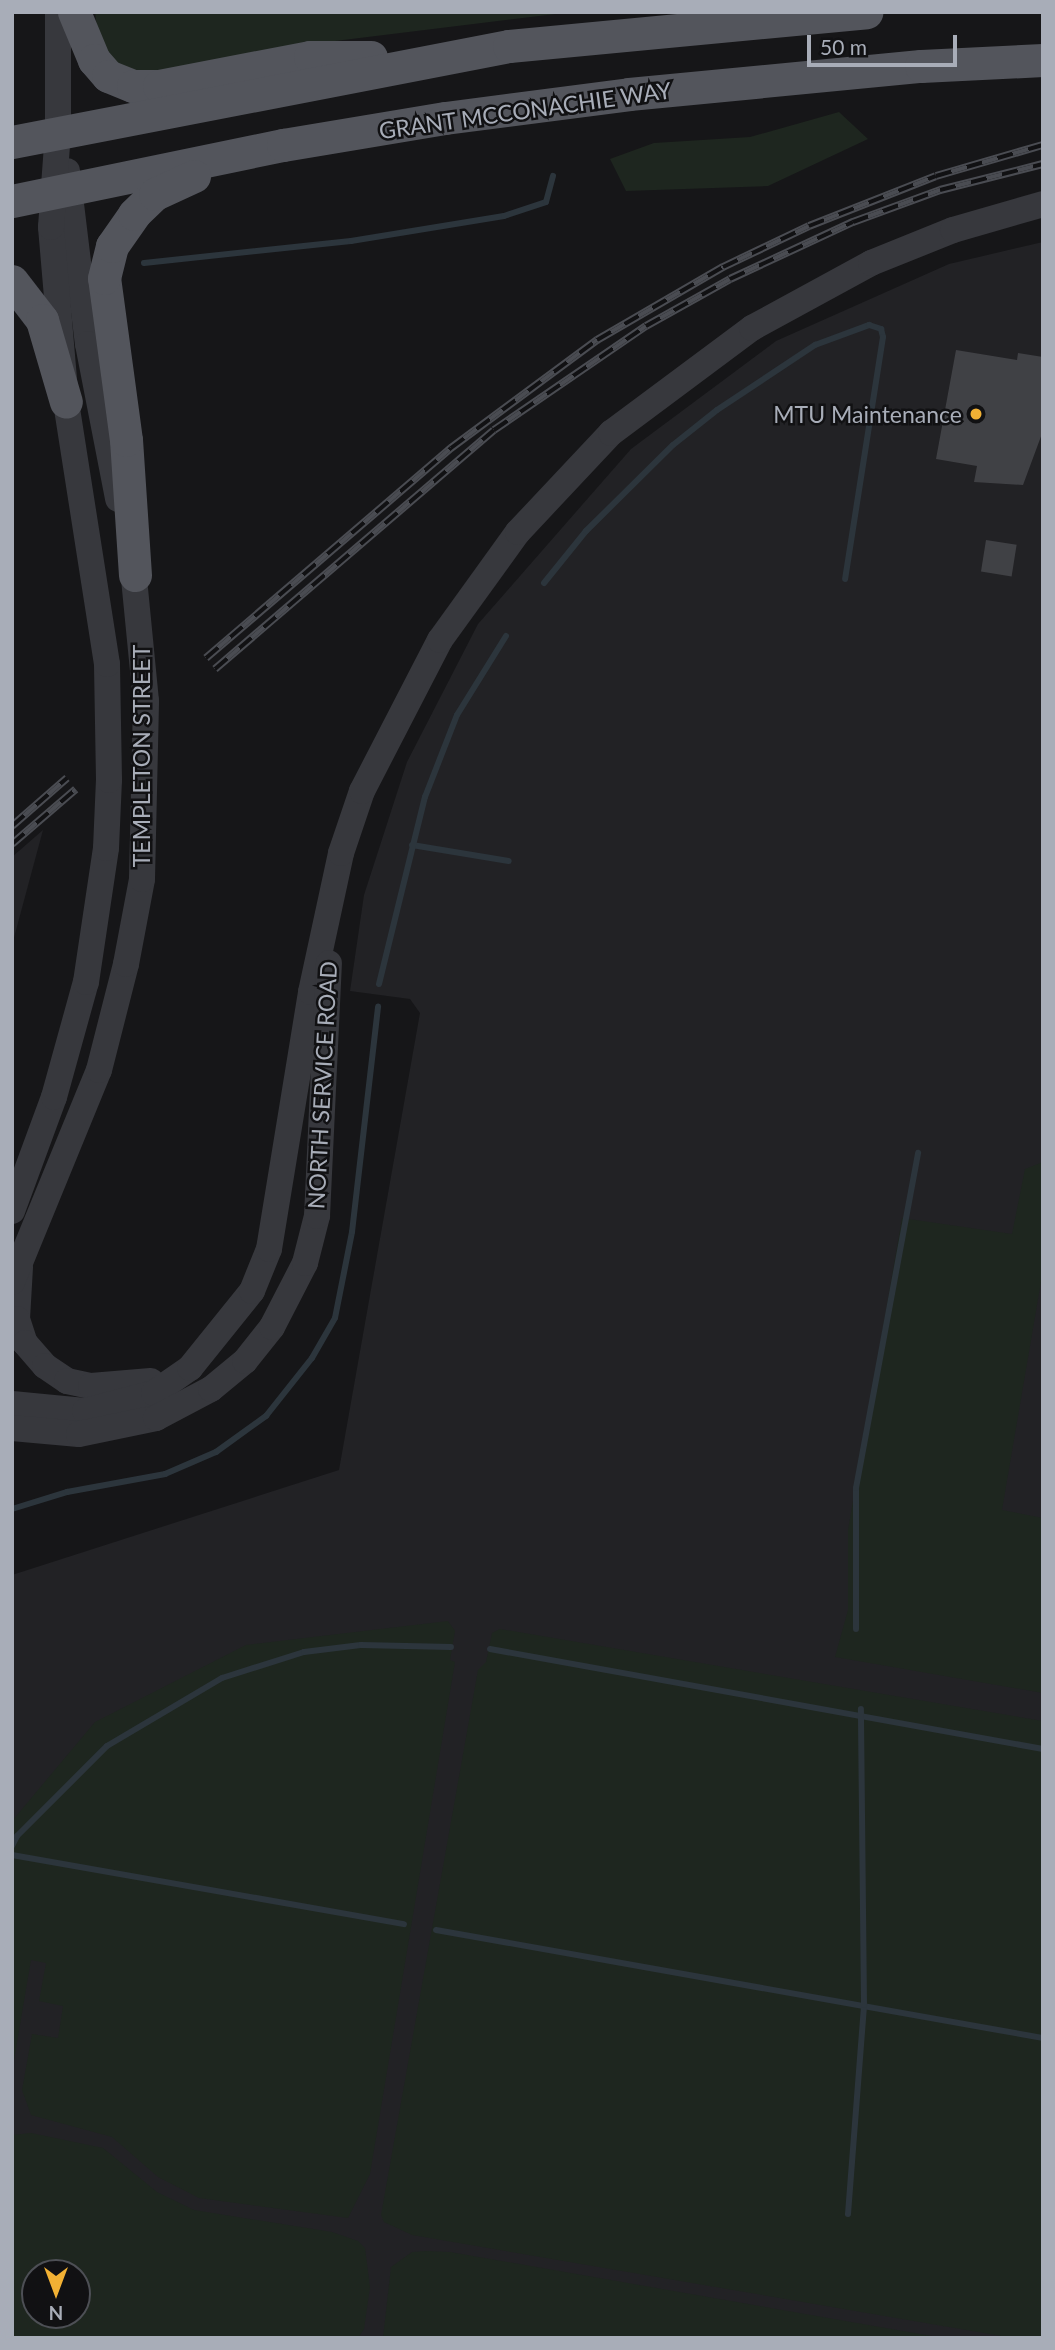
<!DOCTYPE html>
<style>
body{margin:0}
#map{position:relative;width:1055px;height:2350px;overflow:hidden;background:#161618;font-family:Lato,sans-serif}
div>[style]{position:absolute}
.built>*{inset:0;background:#222225}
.green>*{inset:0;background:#1e261f}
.stream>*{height:6px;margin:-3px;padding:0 3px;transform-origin:3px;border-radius:3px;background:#2c353c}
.building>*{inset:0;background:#404145;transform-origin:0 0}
.minor>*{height:26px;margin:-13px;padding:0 13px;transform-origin:13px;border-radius:13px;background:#37383d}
.major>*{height:33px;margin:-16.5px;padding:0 16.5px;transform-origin:16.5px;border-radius:16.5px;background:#53555c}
.rail>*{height:8px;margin-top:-4px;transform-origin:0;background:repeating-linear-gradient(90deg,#111113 0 16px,#4a4c52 0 32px);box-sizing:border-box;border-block:2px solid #4a4c52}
.dots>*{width:19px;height:19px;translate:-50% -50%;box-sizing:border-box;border:4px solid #111113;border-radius:50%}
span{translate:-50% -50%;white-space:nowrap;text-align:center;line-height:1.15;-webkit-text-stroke:5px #111113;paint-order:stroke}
.street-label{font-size:23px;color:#a8adb8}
.poi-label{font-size:23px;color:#a8adb8}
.right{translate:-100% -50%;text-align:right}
.frame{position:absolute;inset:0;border:14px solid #a8adb8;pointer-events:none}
.north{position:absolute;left:21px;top:2259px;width:70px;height:70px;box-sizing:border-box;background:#111113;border:2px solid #4d4f55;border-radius:50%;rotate:180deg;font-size:19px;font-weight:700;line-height:28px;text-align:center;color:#a8adb8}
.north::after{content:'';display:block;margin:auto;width:24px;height:32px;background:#f2b134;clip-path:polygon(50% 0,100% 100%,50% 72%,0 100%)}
.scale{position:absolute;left:807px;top:35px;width:150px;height:32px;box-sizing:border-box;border:4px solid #a8adb8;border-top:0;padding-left:9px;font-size:21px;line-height:24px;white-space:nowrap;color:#a8adb8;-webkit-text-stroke:5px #111113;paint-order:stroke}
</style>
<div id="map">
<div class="built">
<div style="clip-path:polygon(evenodd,1043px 242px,1043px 2338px,12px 2338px,12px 1575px,339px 1470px,420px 1013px,410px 999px,350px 991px,364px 895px,407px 762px,478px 624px,631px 449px,776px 341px,949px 264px,1043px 242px,35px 2273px,77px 2273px,77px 2315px,35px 2315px,35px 2273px)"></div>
<div style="clip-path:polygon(43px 830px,12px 945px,12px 857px)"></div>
</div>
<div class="green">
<div style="clip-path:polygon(95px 12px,572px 12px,327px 42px,151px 74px,128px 71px,110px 60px,99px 44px)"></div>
<div style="clip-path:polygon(839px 112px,868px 139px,768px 186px,626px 191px,610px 159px,654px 143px,750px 137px)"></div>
<div style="clip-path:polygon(1043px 1162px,1043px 1270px,1002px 1510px,1043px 1518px,1043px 1693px,835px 1657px,848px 1610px,848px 1530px,902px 1218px,1012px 1234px,1025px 1169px)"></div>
<div style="clip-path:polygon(448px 1621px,455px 1631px,450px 1660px,455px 1662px,370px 2174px,348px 2218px,199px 2198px,158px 2177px,112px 2137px,31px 2115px,22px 2090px,32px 2034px,58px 2038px,63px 2006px,39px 2001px,46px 1963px,31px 1960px,12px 2072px,12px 1821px,95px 1722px,246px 1645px)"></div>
<div style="clip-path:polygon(500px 1629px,1043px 1721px,1043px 2338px,1013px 2338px,412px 2235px,384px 2222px,381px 2215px,478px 1670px,486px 1662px,492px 1633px)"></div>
<div style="clip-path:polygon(evenodd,31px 2133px,103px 2148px,157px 2192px,194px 2210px,332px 2232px,358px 2241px,365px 2248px,370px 2287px,364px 2329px,358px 2338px,12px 2338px,12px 2135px,31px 2133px,77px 2273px,77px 2315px,35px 2315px,35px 2273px,77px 2273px)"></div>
<div style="clip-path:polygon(426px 2251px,450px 2252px,943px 2338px,383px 2338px,391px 2267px,412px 2252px)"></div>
</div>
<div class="stream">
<div style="left:144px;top:263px;width:208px;rotate:-6.1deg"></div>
<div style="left:351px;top:241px;width:155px;rotate:-9.3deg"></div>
<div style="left:504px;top:216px;width:44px;rotate:-18.4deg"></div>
<div style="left:546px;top:202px;width:27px;rotate:-75deg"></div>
<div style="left:544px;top:583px;width:67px;rotate:-51.1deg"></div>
<div style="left:586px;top:531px;width:122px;rotate:-44.7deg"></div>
<div style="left:673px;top:445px;width:56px;rotate:-38.5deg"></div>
<div style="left:717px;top:410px;width:118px;rotate:-33.6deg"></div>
<div style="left:815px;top:345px;width:58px;rotate:-20.3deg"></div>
<div style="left:869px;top:325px;width:13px;rotate:18deg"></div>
<div style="left:881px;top:329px;width:8px;rotate:76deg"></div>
<div style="left:883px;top:337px;width:245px;rotate:98.9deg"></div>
<div style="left:412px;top:845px;width:98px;rotate:9.4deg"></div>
<div style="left:379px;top:984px;width:193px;rotate:-76.2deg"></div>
<div style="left:425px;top:797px;width:88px;rotate:-68.7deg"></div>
<div style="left:457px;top:715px;width:93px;rotate:-58.2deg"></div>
<div style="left:12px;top:1509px;width:58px;rotate:-17.2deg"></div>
<div style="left:67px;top:1492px;width:100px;rotate:-10.4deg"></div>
<div style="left:165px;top:1474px;width:56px;rotate:-23.3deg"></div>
<div style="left:216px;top:1452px;width:62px;rotate:-35.8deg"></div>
<div style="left:266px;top:1416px;width:74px;rotate:-51.6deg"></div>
<div style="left:312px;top:1358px;width:46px;rotate:-60.1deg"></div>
<div style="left:335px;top:1318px;width:88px;rotate:-78.8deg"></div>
<div style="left:352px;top:1232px;width:227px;rotate:-83.4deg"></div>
<div style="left:856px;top:1629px;width:141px;rotate:-90deg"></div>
<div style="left:856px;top:1488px;width:341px;rotate:-79.5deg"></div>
<div style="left:490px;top:1649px;width:562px;rotate:10.25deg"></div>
<div style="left:12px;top:1846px;width:11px;rotate:-63deg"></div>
<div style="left:17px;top:1836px;width:127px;rotate:-45deg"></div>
<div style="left:107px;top:1746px;width:134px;rotate:-30.6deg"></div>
<div style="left:222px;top:1678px;width:86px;rotate:-17.6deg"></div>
<div style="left:304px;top:1652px;width:57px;rotate:-7deg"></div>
<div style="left:361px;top:1645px;width:90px;rotate:1.3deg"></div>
<div style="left:12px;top:1855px;width:398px;rotate:10deg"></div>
<div style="left:436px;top:1930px;width:617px;rotate:10.09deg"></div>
<div style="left:848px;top:2214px;width:210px;rotate:-85.6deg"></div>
<div style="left:864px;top:2005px;width:296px;rotate:-90.6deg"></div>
</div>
<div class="building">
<div style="clip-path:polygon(956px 350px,1017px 360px,1018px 353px,1043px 357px,1043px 431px,1023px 485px,974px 482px,977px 466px,936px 459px)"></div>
<div style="left:986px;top:540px;width:31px;height:32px;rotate:9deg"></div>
</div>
<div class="minor">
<div style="left:67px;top:171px;width:174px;rotate:83.1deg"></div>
<div style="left:88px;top:344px;width:158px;rotate:79deg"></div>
<div style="left:12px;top:1211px;width:121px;rotate:-69.8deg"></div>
<div style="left:54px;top:1097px;width:119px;rotate:-74.5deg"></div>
<div style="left:86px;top:982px;width:135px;rotate:-81.5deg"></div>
<div style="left:106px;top:848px;width:68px;rotate:-87.5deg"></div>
<div style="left:109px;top:780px;width:116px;rotate:-91deg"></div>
<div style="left:107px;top:664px;width:265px;rotate:-98.9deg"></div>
<div style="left:66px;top:402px;width:176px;rotate:-94.9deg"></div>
<div style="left:51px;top:227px;width:95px;rotate:-85.8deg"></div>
<div style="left:58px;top:132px;width:120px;rotate:-90deg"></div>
<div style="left:20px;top:1267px;width:52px;rotate:93.3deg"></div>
<div style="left:17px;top:1319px;width:25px;rotate:72deg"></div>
<div style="left:25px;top:1343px;width:30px;rotate:49deg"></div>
<div style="left:45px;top:1366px;width:27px;rotate:34deg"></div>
<div style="left:67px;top:1381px;width:25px;rotate:12deg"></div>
<div style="left:91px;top:1386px;width:60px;rotate:-4.8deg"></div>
<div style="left:12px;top:1282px;width:229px;rotate:-67.7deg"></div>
<div style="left:99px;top:1070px;width:109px;rotate:-75.7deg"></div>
<div style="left:126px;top:964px;width:86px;rotate:-79.3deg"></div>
<div style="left:142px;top:879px;width:178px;rotate:-88.7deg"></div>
<div style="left:146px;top:701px;width:145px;rotate:-95.6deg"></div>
<div style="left:12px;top:1404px;width:73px;rotate:5.5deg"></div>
<div style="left:85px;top:1411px;width:71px;rotate:-14.6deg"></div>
<div style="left:154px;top:1393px;width:44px;rotate:-34.8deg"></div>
<div style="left:190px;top:1368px;width:99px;rotate:-51.2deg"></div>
<div style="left:252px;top:1291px;width:45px;rotate:-68deg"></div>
<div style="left:269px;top:1249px;width:260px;rotate:-80.7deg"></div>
<div style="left:311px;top:992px;width:142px;rotate:-77.8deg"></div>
<div style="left:341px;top:853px;width:65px;rotate:-71.3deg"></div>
<div style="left:362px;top:791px;width:170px;rotate:-62.7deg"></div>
<div style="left:440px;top:640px;width:133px;rotate:-54.2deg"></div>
<div style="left:518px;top:532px;width:136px;rotate:-46.8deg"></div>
<div style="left:611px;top:433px;width:176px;rotate:-36.7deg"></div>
<div style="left:752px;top:328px;width:136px;rotate:-28.6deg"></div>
<div style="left:871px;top:263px;width:88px;rotate:-21.9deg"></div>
<div style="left:953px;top:230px;width:94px;rotate:-16.1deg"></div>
<div style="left:12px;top:1428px;width:67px;rotate:5.1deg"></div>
<div style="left:79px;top:1434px;width:79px;rotate:-11.7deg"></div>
<div style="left:156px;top:1418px;width:62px;rotate:-27.8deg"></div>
<div style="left:211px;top:1389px;width:44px;rotate:-39.5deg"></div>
<div style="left:245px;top:1361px;width:43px;rotate:-51.5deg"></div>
<div style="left:272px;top:1327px;width:72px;rotate:-62.7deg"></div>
<div style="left:305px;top:1263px;width:49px;rotate:-75.7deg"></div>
<div style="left:317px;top:1216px;width:253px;rotate:-87.3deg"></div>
</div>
<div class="major">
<div style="left:74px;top:12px;width:52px;rotate:67.4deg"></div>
<div style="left:94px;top:60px;width:21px;rotate:49deg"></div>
<div style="left:108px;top:76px;width:27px;rotate:22deg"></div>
<div style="left:133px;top:86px;width:26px"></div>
<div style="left:159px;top:86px;width:154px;rotate:-10.9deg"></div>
<div style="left:310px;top:57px;width:61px"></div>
<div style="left:12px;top:142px;width:506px;rotate:-10.93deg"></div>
<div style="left:509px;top:46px;width:359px;rotate:-5.4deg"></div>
<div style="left:12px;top:201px;width:277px;rotate:-11.7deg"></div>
<div style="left:283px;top:145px;width:164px;rotate:-9.5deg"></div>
<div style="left:445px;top:118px;width:186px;rotate:-7.4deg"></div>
<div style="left:629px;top:94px;width:293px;rotate:-5.5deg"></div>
<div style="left:921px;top:66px;width:122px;rotate:-2.8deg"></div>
<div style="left:12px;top:281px;width:49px;rotate:52.4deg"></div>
<div style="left:42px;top:320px;width:85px;rotate:73.7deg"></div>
<div style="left:135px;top:575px;width:135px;rotate:-93.8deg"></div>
<div style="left:126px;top:440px;width:163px;rotate:-97.7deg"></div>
<div style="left:104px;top:278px;width:33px;rotate:-76deg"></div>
<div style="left:112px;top:246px;width:39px;rotate:-55deg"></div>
<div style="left:134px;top:214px;width:29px;rotate:-44deg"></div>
<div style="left:155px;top:194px;width:43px;rotate:-24.8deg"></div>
</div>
<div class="rail">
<div style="left:206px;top:658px;width:323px;rotate:-40.6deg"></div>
<div style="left:451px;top:448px;width:182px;rotate:-36.5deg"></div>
<div style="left:597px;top:340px;width:146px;rotate:-30.1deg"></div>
<div style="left:723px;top:267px;width:95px;rotate:-25.5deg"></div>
<div style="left:809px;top:226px;width:136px;rotate:-21.5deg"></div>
<div style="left:936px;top:176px;width:111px;rotate:-16.2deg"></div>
<div style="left:215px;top:669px;width:367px;rotate:-40.6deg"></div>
<div style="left:494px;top:430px;width:184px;rotate:-34.4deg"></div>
<div style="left:646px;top:326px;width:96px;rotate:-29.2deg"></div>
<div style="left:730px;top:279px;width:136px;rotate:-24.9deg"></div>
<div style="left:853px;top:222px;width:93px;rotate:-20.2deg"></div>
<div style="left:940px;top:190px;width:106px;rotate:-14.2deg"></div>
<div style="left:12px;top:826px;width:73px;rotate:-41.1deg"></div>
<div style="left:12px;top:844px;width:84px;rotate:-40.7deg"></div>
</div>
<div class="dots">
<div style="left:976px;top:414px;background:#f2b134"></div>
</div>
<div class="street-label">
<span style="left:525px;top:110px;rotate:-8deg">GRANT MCCONACHIE WAY</span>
<span style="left:141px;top:756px;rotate:-90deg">TEMPLETON STREET</span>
<span style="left:322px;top:1085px;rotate:-87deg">NORTH SERVICE ROAD</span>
</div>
<div class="poi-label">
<span class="right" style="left:962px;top:414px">MTU Maintenance</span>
</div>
<div class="frame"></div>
<div class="north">N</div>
<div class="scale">50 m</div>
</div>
